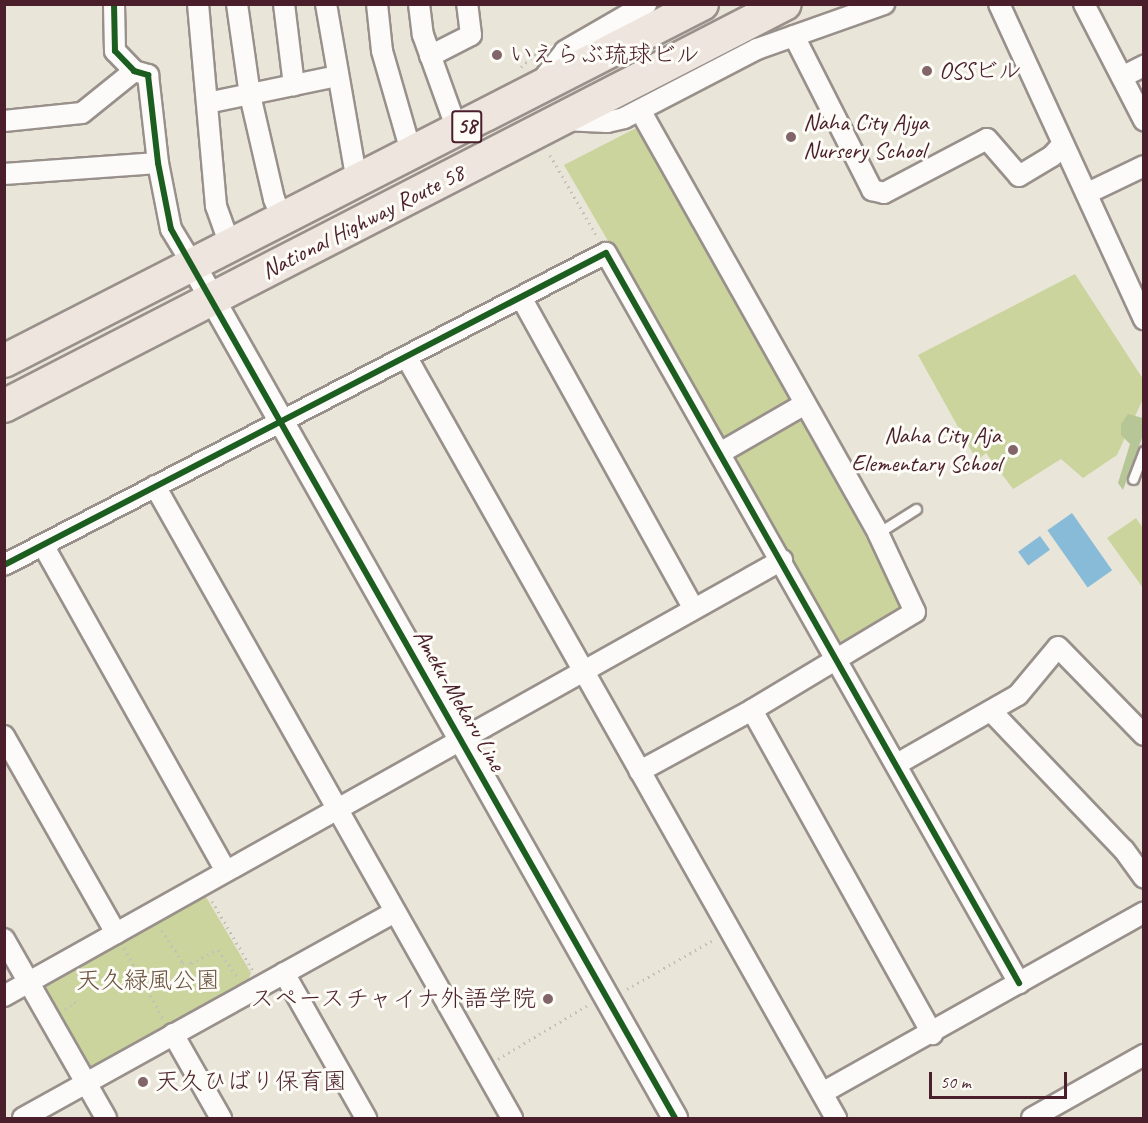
<!DOCTYPE html>
<meta charset="utf-8">
<style>
body{margin:0}
#map{position:relative;width:1148px;height:1123px;overflow:hidden;background:#e9e6d9;font-family:Caveat,"Klee One",sans-serif}
div>[style]{position:absolute}
.green>*{inset:0;background:#cad49c}
.forest>*{inset:0;background:#b6c696}
.water>*{inset:0;background:#88bbd7;transform-origin:0 0}
.path>*{height:3px;margin-top:-1.5px;transform-origin:0;background:repeating-linear-gradient(90deg,#c3bdbc 0 1.5px,transparent 0 6px)}
.roads{filter:drop-shadow(2px 0 #99908b) drop-shadow(-2px 0 #99908b) drop-shadow(0 2px #99908b) drop-shadow(0 -2px #99908b)}
.service>*{height:9px;margin:-4.5px;padding:0 4.5px;transform-origin:4.5px;border-radius:4.5px;background:#fcfbf9}
.minor>*{height:20px;margin:-10px;padding:0 10px;transform-origin:10px;border-radius:10px;background:#fcfbf9}
.tertiary>*{height:24px;margin:-12px;padding:0 12px;transform-origin:12px;border-radius:12px;background:#fcfbf9}
.trunk>*{height:32px;margin:-16px;padding:0 16px;transform-origin:16px;border-radius:16px;background:#eee6de}
.cycleway>*{height:6px;margin:-3px;padding:0 3px;transform-origin:3px;border-radius:3px;background:#1b5e20}
.dots>*{width:16px;height:16px;translate:-50% -50%;box-sizing:border-box;border:3px solid #fdfcf7;border-radius:50%}
span{translate:-50% -50%;white-space:nowrap;text-align:center;line-height:1.15;-webkit-text-stroke:6px #fdfcf7;paint-order:stroke}
.shield-label span{padding:2px 4px;background:#fdfcf7;border:2px solid;border-radius:4px;-webkit-text-stroke-width:0}
.shield-label{font-size:22px;color:#4a1f2b;font-weight:700}
.poi-label{font-size:24px;color:#4a1f2b}
.left{translate:0 -50%;text-align:left}
.right{translate:-100% -50%;text-align:right}
.street-label{font-size:24px;color:#4a1f2b}
.park-label{font-size:24px;color:#69513e}
.frame{position:absolute;inset:0;border:6px solid #4a1f2b;pointer-events:none}
.scale{position:absolute;left:929px;top:1072px;width:138px;height:27px;box-sizing:border-box;border:3px solid #4a1f2b;border-top:0;padding-left:8px;font-size:18px;line-height:21px;white-space:nowrap;color:#4a1f2b;-webkit-text-stroke:4px #fdfcf7;paint-order:stroke}
</style>
<div id="map">
<div class="green">
<div style="clip-path:polygon(640px 126px,907px 612px,842px 645px,564px 165px)"></div>
<div style="clip-path:polygon(1075px 274px,1143px 379px,1143px 399px,1117px 455px,1083px 478px,1061px 459px,1013px 489px,986px 453px,977px 461px,918px 355px)"></div>
<div style="clip-path:polygon(1136px 518px,1143px 528px,1143px 588px,1107px 538px)"></div>
<div style="clip-path:polygon(198px 895px,206px 897px,251px 973px,247px 983px,92px 1071px,86px 1069px,41px 991px,43px 982px)"></div>
</div>
<div class="forest">
<div style="clip-path:polygon(1128px 414px,1143px 418px,1143px 435px,1123px 490px,1118px 483px,1130px 444px,1121px 435px,1121px 424px)"></div>
</div>
<div class="water">
<div style="left:1072px;top:513px;width:70px;height:30px;rotate:55deg"></div>
<div style="left:1040px;top:536px;width:17px;height:27px;rotate:54deg"></div>
</div>
<div class="path">
<div style="left:521px;top:67px;width:27px;rotate:-42deg"></div>
<div style="left:550px;top:155px;width:96px;rotate:60deg"></div>
<div style="left:212px;top:901px;width:81px;rotate:59.6deg"></div>
<div style="left:162px;top:930px;width:39px;rotate:58deg"></div>
<div style="left:183px;top:963px;width:8px"></div>
<div style="left:191px;top:963px;width:30px;rotate:-26deg"></div>
<div style="left:218px;top:950px;width:34px;rotate:54deg"></div>
<div style="left:124px;top:948px;width:80px;rotate:60.9deg"></div>
<div style="left:627px;top:989px;width:101px;rotate:-29.6deg"></div>
<div style="left:65px;top:1009px;width:12px;rotate:-31deg"></div>
<div style="left:75px;top:1003px;width:4px;rotate:-124deg"></div>
<div style="left:498px;top:1059px;width:105px;rotate:-31deg"></div>
</div>
<div class="roads">
<div class="service">
<div style="left:1133px;top:479px;width:30px;rotate:-69deg"></div>
<div style="left:878px;top:533px;width:45px;rotate:-32.3deg"></div>
</div>
<div class="minor">
<div style="left:114px;top:4px;width:47px;rotate:88.8deg"></div>
<div style="left:115px;top:51px;width:28px;rotate:46deg"></div>
<div style="left:134px;top:71px;width:15px;rotate:16deg"></div>
<div style="left:148px;top:75px;width:89px;rotate:83.5deg"></div>
<div style="left:158px;top:163px;width:67px;rotate:78.9deg"></div>
<div style="left:171px;top:229px;width:42px;rotate:58.6deg"></div>
<div style="left:198px;top:4px;width:203px;rotate:84.9deg"></div>
<div style="left:216px;top:206px;width:41px;rotate:70.3deg"></div>
<div style="left:237px;top:4px;width:92px;rotate:81.9deg"></div>
<div style="left:250px;top:95px;width:107px;rotate:77deg"></div>
<div style="left:274px;top:199px;width:21px;rotate:67deg"></div>
<div style="left:284px;top:4px;width:82px;rotate:83deg"></div>
<div style="left:326px;top:4px;width:181px;rotate:80.1deg"></div>
<div style="left:377px;top:4px;width:47px;rotate:83.9deg"></div>
<div style="left:382px;top:51px;width:108px;rotate:73.9deg"></div>
<div style="left:419px;top:4px;width:31px;rotate:83deg"></div>
<div style="left:423px;top:35px;width:103px;rotate:70.2deg"></div>
<div style="left:999px;top:4px;width:347px;rotate:65.3deg"></div>
<div style="left:1084px;top:4px;width:131px;rotate:62.7deg"></div>
<div style="left:794px;top:36px;width:173px;rotate:63.1deg"></div>
<div style="left:872px;top:190px;width:12px;rotate:14deg"></div>
<div style="left:884px;top:193px;width:116px;rotate:-27.7deg"></div>
<div style="left:987px;top:139px;width:49px;rotate:49.1deg"></div>
<div style="left:1019px;top:176px;width:39px;rotate:-31deg"></div>
<div style="left:1052px;top:156px;width:15px;rotate:-48deg"></div>
<div style="left:430px;top:56px;width:46px;rotate:-27.1deg"></div>
<div style="left:471px;top:35px;width:31px;rotate:-97deg"></div>
<div style="left:1122px;top:77px;width:25px;rotate:-27deg"></div>
<div style="left:541px;top:82px;width:39px;rotate:-52deg"></div>
<div style="left:565px;top:51px;width:94px;rotate:-30.1deg"></div>
<div style="left:207px;top:103px;width:133px;rotate:-11.7deg"></div>
<div style="left:640px;top:110px;width:485px;rotate:60.6deg"></div>
<div style="left:878px;top:533px;width:87px;rotate:64.9deg"></div>
<div style="left:915px;top:612px;width:190px;rotate:149deg"></div>
<div style="left:752px;top:710px;width:128px;rotate:151.4deg"></div>
<div style="left:563px;top:120px;width:44px;rotate:2.6deg"></div>
<div style="left:607px;top:122px;width:17px;rotate:-13deg"></div>
<div style="left:624px;top:118px;width:150px;rotate:-27.4deg"></div>
<div style="left:757px;top:49px;width:135px;rotate:-19.5deg"></div>
<div style="left:4px;top:121px;width:78px;rotate:-5.9deg"></div>
<div style="left:82px;top:113px;width:67px;rotate:-38.9deg"></div>
<div style="left:4px;top:174px;width:154px;rotate:-4.1deg"></div>
<div style="left:1088px;top:193px;width:62px;rotate:-25.7deg"></div>
<div style="left:522px;top:299px;width:353px;rotate:61deg"></div>
<div style="left:407px;top:358px;width:873px;rotate:60.56deg"></div>
<div style="left:720px;top:453px;width:98px;rotate:-30deg"></div>
<div style="left:155px;top:486px;width:726px;rotate:60.54deg"></div>
<div style="left:43px;top:545px;width:374px;rotate:60.7deg"></div>
<div style="left:4px;top:565px;width:678px;rotate:-27.4deg"></div>
<div style="left:606px;top:253px;width:839px;rotate:60.5deg"></div>
<div style="left:752px;top:710px;width:371px;rotate:60.9deg"></div>
<div style="left:991px;top:711px;width:192px;rotate:46.3deg"></div>
<div style="left:1124px;top:850px;width:34px;rotate:54deg"></div>
<div style="left:4px;top:736px;width:227px;rotate:60.4deg"></div>
<div style="left:897px;top:764px;width:139px;rotate:-29.7deg"></div>
<div style="left:1018px;top:695px;width:62px;rotate:-50.2deg"></div>
<div style="left:1058px;top:647px;width:123px;rotate:45.7deg"></div>
<div style="left:4px;top:939px;width:206px;rotate:60.3deg"></div>
<div style="left:284px;top:973px;width:167px;rotate:60.5deg"></div>
<div style="left:4px;top:996px;width:892px;rotate:-29.27deg"></div>
<div style="left:173px;top:1034px;width:97px;rotate:60.3deg"></div>
<div style="left:822px;top:1093px;width:369px;rotate:-29.3deg"></div>
<div style="left:23px;top:1118px;width:425px;rotate:-29deg"></div>
<div style="left:1032px;top:1118px;width:129px;rotate:-29.4deg"></div>
</div>
<div class="tertiary">
<div style="left:193px;top:265px;width:980px;rotate:60.53deg"></div>
</div>
<div class="trunk">
<div style="left:4px;top:361px;width:784px;rotate:-27.09deg"></div>
<div style="left:4px;top:406px;width:878px;rotate:-27.24deg"></div>
</div>
</div>
<div class="cycleway">
<div style="left:114px;top:4px;width:47px;rotate:88.8deg"></div>
<div style="left:115px;top:51px;width:28px;rotate:46deg"></div>
<div style="left:134px;top:71px;width:15px;rotate:16deg"></div>
<div style="left:148px;top:75px;width:89px;rotate:83.5deg"></div>
<div style="left:158px;top:163px;width:67px;rotate:78.9deg"></div>
<div style="left:171px;top:229px;width:1022px;rotate:60.45deg"></div>
<div style="left:4px;top:565px;width:678px;rotate:-27.4deg"></div>
<div style="left:606px;top:253px;width:839px;rotate:60.5deg"></div>
</div>
<div class="dots">
<div style="left:497px;top:55px;background:#826568"></div>
<div style="left:927px;top:71px;background:#826568"></div>
<div style="left:791px;top:137px;background:#826568"></div>
<div style="left:1013px;top:450px;background:#826568"></div>
<div style="left:548px;top:999px;background:#826568"></div>
<div style="left:143px;top:1082px;background:#826568"></div>
</div>
<div class="shield-label">
<span style="left:467px;top:127px">58</span>
</div>
<div class="poi-label">
<span class="left" style="left:509px;top:55px">いえらぶ琉球ビル</span>
<span class="left" style="left:939px;top:71px">OSSビル</span>
<span class="left" style="left:803px;top:137px">Naha City Ajya<br>Nursery School</span>
<span class="right" style="left:1001px;top:450px">Naha City Aja<br>Elementary School</span>
<span class="right" style="left:536px;top:999px">スペースチャイナ外語学院</span>
<span class="left" style="left:155px;top:1082px">天久ひばり保育園</span>
</div>
<div class="street-label">
<span style="left:363px;top:222px;rotate:-27deg">National Highway Route 58</span>
<span style="left:459px;top:700px;rotate:60deg">Ameku-Mekaru Line</span>
</div>
<div class="park-label">
<span style="left:148px;top:981px">天久緑風公園</span>
</div>
<div class="frame"></div>
<div class="scale">50 m</div>
</div>
